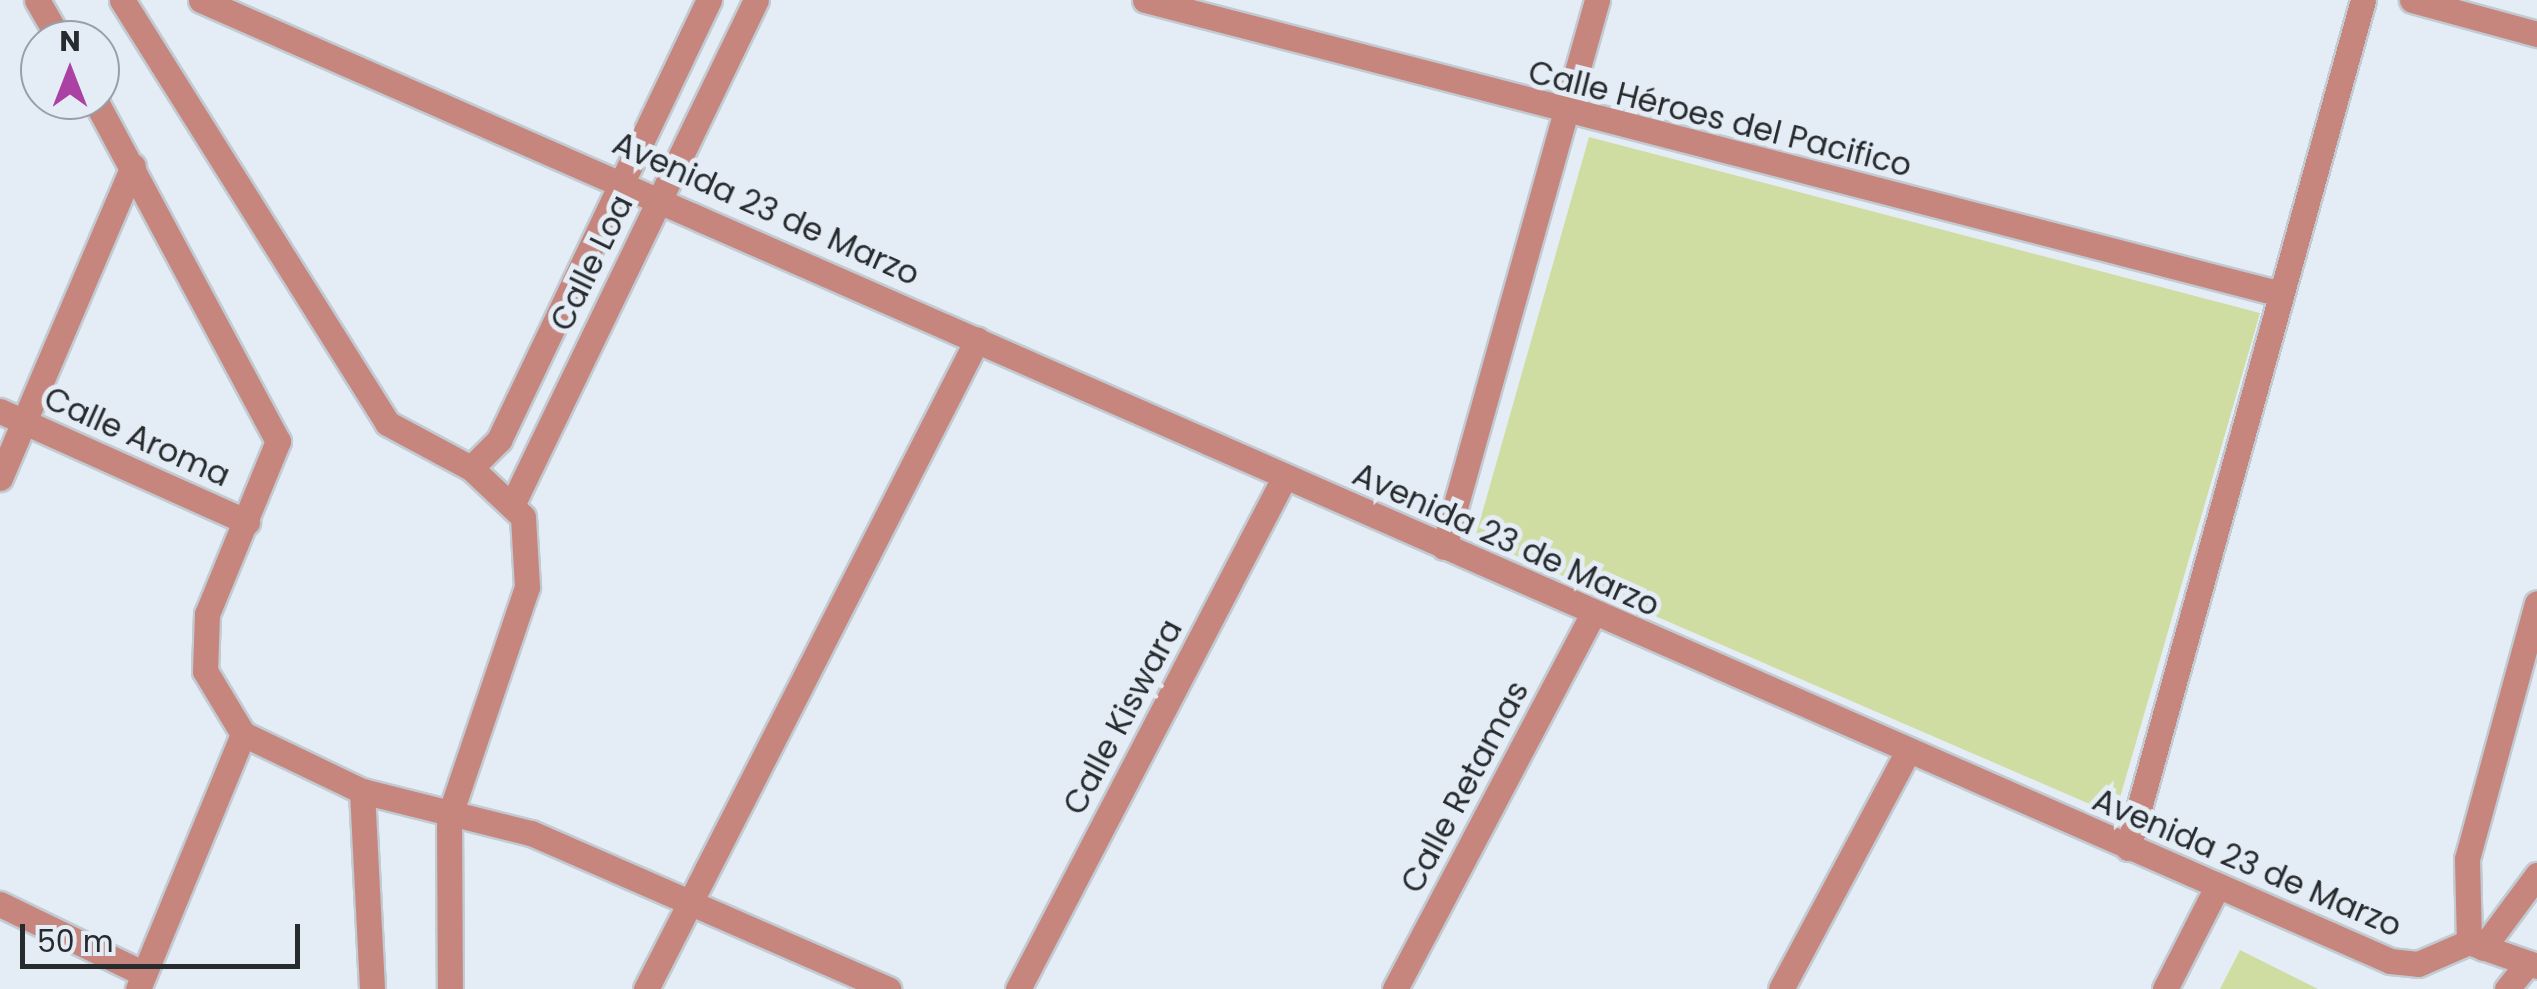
<!DOCTYPE html>
<meta charset="utf-8">
<style>
body{margin:0}
#map{position:relative;width:2537px;height:989px;overflow:hidden;background:#e4edf6;font-family:Poppins,sans-serif}
div>[style]{position:absolute}
.green>*{inset:0;background:#cfdda2}
.roads{filter:drop-shadow(2px 0 #c2cad2) drop-shadow(-2px 0 #c2cad2) drop-shadow(0 2px #c2cad2) drop-shadow(0 -2px #c2cad2)}
.minor>*{height:25px;margin:-12.5px;padding:0 12.5px;transform-origin:12.5px;border-radius:12.5px;background:#c6867e}
.tertiary>*{height:25px;margin:-12.5px;padding:0 12.5px;transform-origin:12.5px;border-radius:12.5px;background:#c6867e}
span{translate:-50% -50%;white-space:nowrap;text-align:center;line-height:1.15;-webkit-text-stroke:10px #e4edf6;paint-order:stroke}
.street-label{font-size:32px;color:#272b2e}
.north{position:absolute;left:20px;top:20px;width:100px;height:100px;box-sizing:border-box;background:#e4edf6;border:2px solid #989fa6;border-radius:50%;rotate:0deg;font-size:28px;font-weight:700;line-height:40px;text-align:center;color:#272b2e}
.north::after{content:'';display:block;margin:auto;width:35px;height:45px;background:#ab41a2;clip-path:polygon(50% 0,100% 100%,50% 72%,0 100%)}
.scale{position:absolute;left:20px;top:924px;width:280px;height:45px;box-sizing:border-box;border:5px solid #272b2e;border-top:0;padding-left:12px;font-size:30px;line-height:35px;white-space:nowrap;color:#272b2e;-webkit-text-stroke:8px #e4edf6;paint-order:stroke}
</style>
<div id="map">
<div class="green">
<div style="clip-path:polygon(1589px 137px,2260px 313px,2115px 815px,1475px 538px)"></div>
<div style="clip-path:polygon(2240px 950px,2318px 989px,2220px 989px)"></div>
</div>
<div class="roads">
<div class="minor">
<div style="left:201px;top:0;width:2391px;rotate:23.7deg"></div>
<div style="left:2390px;top:961px;width:28px;rotate:6deg"></div>
<div style="left:2418px;top:964px;width:56px;rotate:-23.3deg"></div>
<div style="left:2469px;top:942px;width:83px;rotate:-91.4deg"></div>
<div style="left:2467px;top:859px;width:265px;rotate:-74.7deg"></div>
<div style="left:1145px;top:0;width:1173px;rotate:14.51deg"></div>
<div style="left:2412px;top:0;width:130px;rotate:15.2deg"></div>
<div style="left:0;top:411px;width:271px;rotate:24.2deg"></div>
<div style="left:471px;top:468px;width:40px;rotate:-45deg"></div>
<div style="left:499px;top:440px;width:488px;rotate:-64.5deg"></div>
<div style="left:0;top:478px;width:339px;rotate:-66.9deg"></div>
<div style="left:514px;top:501px;width:556px;rotate:-64.22deg"></div>
<div style="left:1444px;top:547px;width:568px;rotate:-74.37deg"></div>
<div style="left:362px;top:791px;width:174px;rotate:14deg"></div>
<div style="left:531px;top:833px;width:390px;rotate:23.6deg"></div>
<div style="left:2128px;top:848px;width:880px;rotate:-74.51deg"></div>
<div style="left:0;top:904px;width:160px;rotate:25.9deg"></div>
<div style="left:2471px;top:943px;width:70px;rotate:19.2deg"></div>
<div style="left:2483px;top:948px;width:91px;rotate:-53.5deg"></div>
<div style="left:138px;top:989px;width:276px;rotate:-67.6deg"></div>
<div style="left:646px;top:989px;width:729px;rotate:-62.98deg"></div>
<div style="left:1018px;top:989px;width:578px;rotate:-62.5deg"></div>
<div style="left:1395px;top:989px;width:423px;rotate:-62.2deg"></div>
<div style="left:1781px;top:989px;width:265px;rotate:-61.9deg"></div>
<div style="left:2165px;top:989px;width:114px;rotate:-63deg"></div>
<div style="left:2507px;top:989px;width:32px;rotate:-51deg"></div>
</div>
<div class="tertiary">
<div style="left:37px;top:0;width:46px;rotate:60.1deg"></div>
<div style="left:122px;top:0;width:499px;rotate:57.9deg"></div>
<div style="left:387px;top:423px;width:95px;rotate:28.2deg"></div>
<div style="left:471px;top:468px;width:71px;rotate:43.3deg"></div>
<div style="left:523px;top:517px;width:70px;rotate:86.7deg"></div>
<div style="left:527px;top:587px;width:243px;rotate:108.7deg"></div>
<div style="left:449px;top:817px;width:172px;rotate:89.7deg"></div>
<div style="left:95px;top:100px;width:387px;rotate:61.8deg"></div>
<div style="left:278px;top:441px;width:187px;rotate:112.3deg"></div>
<div style="left:207px;top:614px;width:57px;rotate:92deg"></div>
<div style="left:205px;top:671px;width:74px;rotate:58.9deg"></div>
<div style="left:243px;top:734px;width:132px;rotate:25.6deg"></div>
<div style="left:362px;top:791px;width:198px;rotate:87.1deg"></div>
</div>
</div>
<div class="street-label">
<span style="left:1720px;top:119px;rotate:14deg">Calle Héroes del Pacifico</span>
<span style="left:766px;top:209px;rotate:24deg">Avenida 23 de Marzo</span>
<span style="left:592px;top:263px;rotate:-64deg">Calle Loa</span>
<span style="left:137px;top:437px;rotate:24deg">Calle Aroma</span>
<span style="left:1506px;top:540px;rotate:24deg">Avenida 23 de Marzo</span>
<span style="left:1123px;top:717px;rotate:-62deg">Calle Kiswara</span>
<span style="left:1465px;top:787px;rotate:-62deg">Calle Retamas</span>
<span style="left:2247px;top:863px;rotate:23deg">Avenida 23 de Marzo</span>
</div>
<div class="north">N</div>
<div class="scale">50 m</div>
</div>
